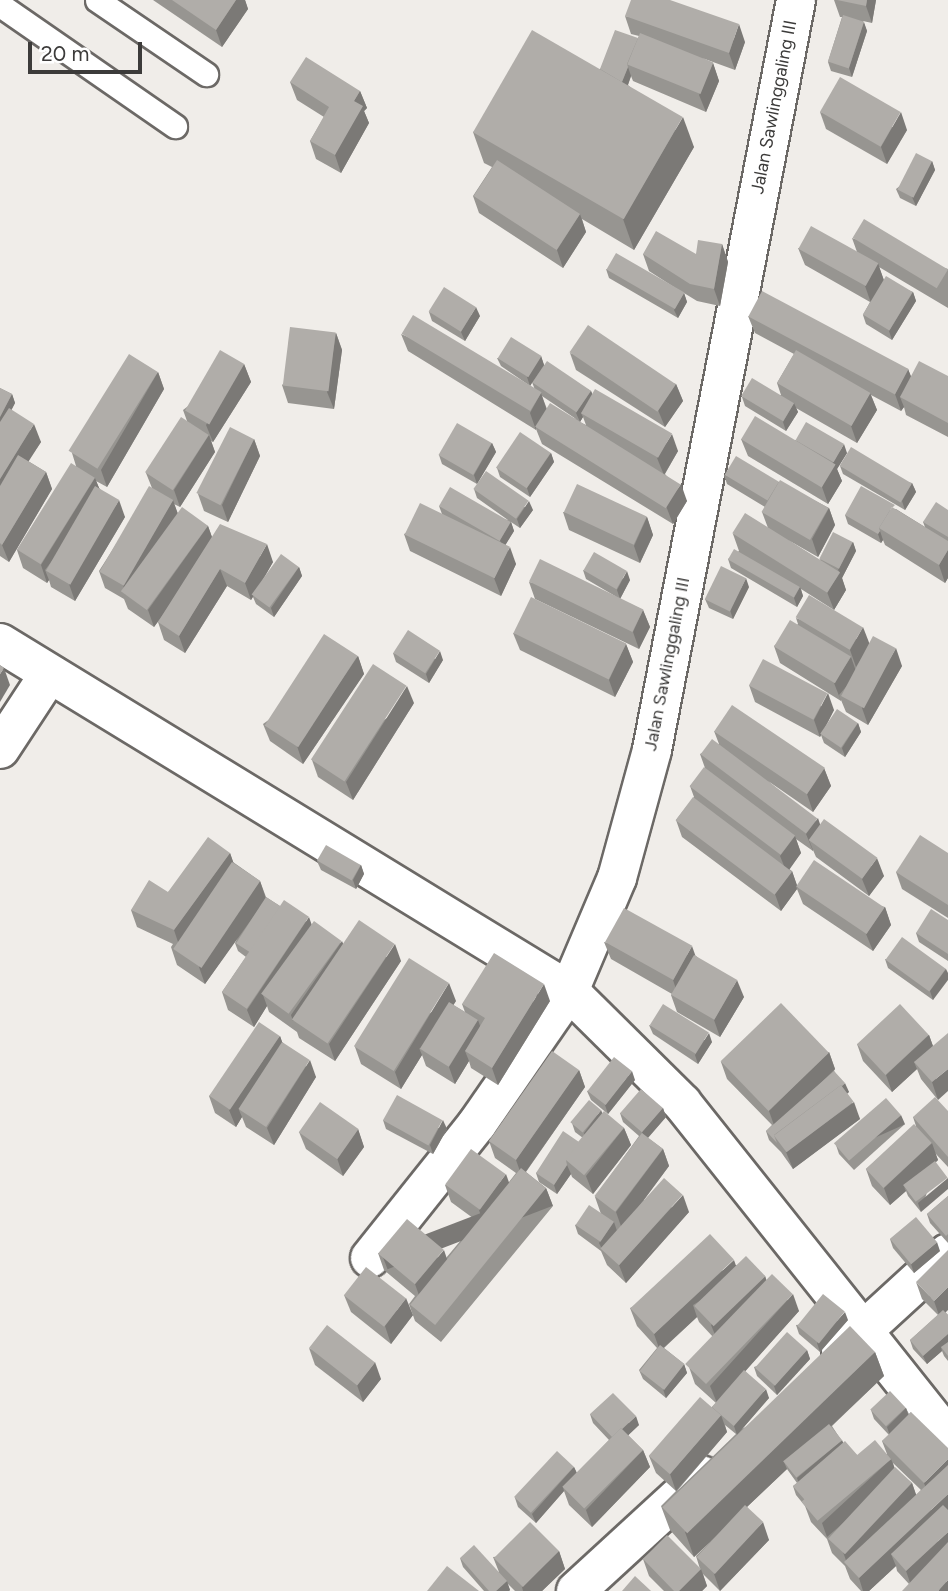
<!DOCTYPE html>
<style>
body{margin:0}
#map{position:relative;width:948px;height:1591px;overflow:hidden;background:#f0ede9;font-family:Figtree,sans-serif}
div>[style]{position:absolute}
.roads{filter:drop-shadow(2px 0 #6c6966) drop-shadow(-2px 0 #6c6966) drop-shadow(0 2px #6c6966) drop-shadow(0 -2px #6c6966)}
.lane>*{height:23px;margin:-11.5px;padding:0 11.5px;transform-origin:11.5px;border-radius:11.5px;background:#fff}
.street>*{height:38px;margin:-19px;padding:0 19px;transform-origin:19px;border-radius:19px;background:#fff}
.wall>*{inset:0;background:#979591}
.shaded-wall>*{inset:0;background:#7b7976;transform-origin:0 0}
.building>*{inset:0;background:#b0ada9;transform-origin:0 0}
span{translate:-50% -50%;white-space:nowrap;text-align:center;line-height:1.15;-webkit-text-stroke:7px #fff;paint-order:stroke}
.street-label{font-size:18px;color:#3c3b3a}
.scale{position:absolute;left:28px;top:42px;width:114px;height:32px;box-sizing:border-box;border:4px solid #3c3b3a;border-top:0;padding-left:9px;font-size:21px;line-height:24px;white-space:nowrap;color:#3c3b3a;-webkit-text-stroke:5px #fff;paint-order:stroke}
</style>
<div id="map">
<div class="roads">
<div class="lane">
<div style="left:97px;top:0;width:132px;rotate:34.2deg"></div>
<div style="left:0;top:5px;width:213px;rotate:34.7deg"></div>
</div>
<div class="street">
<div style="left:0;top:643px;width:667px;rotate:31.45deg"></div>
<div style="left:569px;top:991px;width:159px;rotate:44.7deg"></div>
<div style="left:682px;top:1103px;width:428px;rotate:51.5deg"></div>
<div style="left:0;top:749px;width:87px;rotate:-56.7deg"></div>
<div style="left:370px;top:1258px;width:171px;rotate:-51.4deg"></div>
<div style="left:477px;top:1124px;width:162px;rotate:-55.3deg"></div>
<div style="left:569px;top:991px;width:123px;rotate:-67deg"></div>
<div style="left:617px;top:878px;width:133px;rotate:-74.7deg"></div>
<div style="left:652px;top:750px;width:764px;rotate:-79.13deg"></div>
<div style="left:841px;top:1351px;width:145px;rotate:-42.5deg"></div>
<div style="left:576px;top:1591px;width:171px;rotate:-42.6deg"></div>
</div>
</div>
<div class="wall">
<div style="clip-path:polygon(153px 0,245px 0,248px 9px,222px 47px)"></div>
<div style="clip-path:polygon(834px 0,876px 0,872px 23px,863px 21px,867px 31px,852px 77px,831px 71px,828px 62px,842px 17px,840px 17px)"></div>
<div style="clip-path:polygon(625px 16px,745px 42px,735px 70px,702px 58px,713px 63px,719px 81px,706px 112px,633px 81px,631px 76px,628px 85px,694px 147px,634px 250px,582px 219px,586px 232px,563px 268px,479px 213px,473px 196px,492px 167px,484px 163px,473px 132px,600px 69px,638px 38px,639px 36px,631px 34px)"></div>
<div style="clip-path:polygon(290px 82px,360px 91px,367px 108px,364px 111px,369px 123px,341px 173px,316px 159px,310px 141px,324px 117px,297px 100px)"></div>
<div style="clip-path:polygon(820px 112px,907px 130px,887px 164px,826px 129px)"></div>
<div style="clip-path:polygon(932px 161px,935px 170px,916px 206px,900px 198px,896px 189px)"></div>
<div style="clip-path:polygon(852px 238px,948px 269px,948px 308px,879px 267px,884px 280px,913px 292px,916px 301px,892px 340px,866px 324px,863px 315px,870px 302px,805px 265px,798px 248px,857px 252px)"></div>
<div style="clip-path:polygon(722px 244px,728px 262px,720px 306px,697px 301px,684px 293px,687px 302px,678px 318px,609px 278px,606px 269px,683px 293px,649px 271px,643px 254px,696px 254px)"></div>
<div style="clip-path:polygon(429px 312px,480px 316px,465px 341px,432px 321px)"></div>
<div style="clip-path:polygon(748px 316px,908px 369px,911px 377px,948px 376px,948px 437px,906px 415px,904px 407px,901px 411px,871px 395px,877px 410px,857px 443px,796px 408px,798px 412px,786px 431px,745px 406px,742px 397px,781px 395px,777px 383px,794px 354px,755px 333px)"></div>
<div style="clip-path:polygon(336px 333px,342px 350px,334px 409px,288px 403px,282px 385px)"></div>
<div style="clip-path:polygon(evenodd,401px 334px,535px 390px,532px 382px,530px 386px,501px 366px,497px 358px,541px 356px,544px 365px,591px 391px,592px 394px,678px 451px,665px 474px,687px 501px,673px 524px,542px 444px,536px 429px,536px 430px,408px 351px,401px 334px,542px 396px,576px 419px,547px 409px,542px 396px,401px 334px,583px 417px,586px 425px,580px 422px,583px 417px)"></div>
<div style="clip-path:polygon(570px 353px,676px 384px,683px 401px,665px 427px,576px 370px)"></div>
<div style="clip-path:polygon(244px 364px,251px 382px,213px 442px,211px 441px,215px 452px,180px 507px,174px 504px,178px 514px,208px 526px,212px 537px,273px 562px,260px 585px,299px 567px,302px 576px,274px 617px,256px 604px,253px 597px,251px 600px,227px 586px,185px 653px,164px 640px,158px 622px,160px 619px,154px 627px,128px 609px,124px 599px,105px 588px,99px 571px,152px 488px,146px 473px,187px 421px,183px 410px)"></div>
<div style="clip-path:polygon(158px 372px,164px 389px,107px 487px,96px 481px,99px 488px,125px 517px,75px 601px,51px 587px,49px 580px,47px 583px,23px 568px,17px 550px,76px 466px,72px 453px)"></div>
<div style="clip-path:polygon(0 388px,12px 394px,15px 403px,11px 410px,41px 442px,28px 461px,46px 472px,52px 489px,9px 562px,0 556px)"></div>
<div style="clip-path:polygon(254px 439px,260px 456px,228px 522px,204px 511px,198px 494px)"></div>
<div style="clip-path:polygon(741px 439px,795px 440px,847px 453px,837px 469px,842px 481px,828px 504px,748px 456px)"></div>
<div style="clip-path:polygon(492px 443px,496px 452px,477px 484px,442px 464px,439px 455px)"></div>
<div style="clip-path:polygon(551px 453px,554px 462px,530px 497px,500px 477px,497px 468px)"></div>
<div style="clip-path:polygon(840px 466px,912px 483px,916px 492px,905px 510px,843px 474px)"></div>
<div style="clip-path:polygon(724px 475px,779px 482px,829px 508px,835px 525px,818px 557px,788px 540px,819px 560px,853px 542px,856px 551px,842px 578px,846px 590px,834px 610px,801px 589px,803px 596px,797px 607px,731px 568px,728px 559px,739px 551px,733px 534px,768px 528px,762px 512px,765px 507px,727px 484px)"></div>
<div style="clip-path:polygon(474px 489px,533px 510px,520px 528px,511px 522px,514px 531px,505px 545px,516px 564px,501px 596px,410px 551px,404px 534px,442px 514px,439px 506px,508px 520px,477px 498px)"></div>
<div style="clip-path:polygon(896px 509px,925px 527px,923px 522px,948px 510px,948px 578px,945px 583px,885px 545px,883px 540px,881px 543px,848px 524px,845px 515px)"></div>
<div style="clip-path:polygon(563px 512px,647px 517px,653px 535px,640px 563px,569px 530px)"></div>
<div style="clip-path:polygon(583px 570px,630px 580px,620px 599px,643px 610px,650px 627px,639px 649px,535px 599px,529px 582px,615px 596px,586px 579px)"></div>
<div style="clip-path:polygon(749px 587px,733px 619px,709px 608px,705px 599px)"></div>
<div style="clip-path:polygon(796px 618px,869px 643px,902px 666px,868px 725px,846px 712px,841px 700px,841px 701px,780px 663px,774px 646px,798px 624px)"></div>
<div style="clip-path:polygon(513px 633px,626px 644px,633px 662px,615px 697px,520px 650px)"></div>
<div style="clip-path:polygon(393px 653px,443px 660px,429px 683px,396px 662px)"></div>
<div style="clip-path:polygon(358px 656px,364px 674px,303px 764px,270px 741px,263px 724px)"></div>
<div style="clip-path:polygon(749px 685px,834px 710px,825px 728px,858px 723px,861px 732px,845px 757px,824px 743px,821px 735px,820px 737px,755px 702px)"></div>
<div style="clip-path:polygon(414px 703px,353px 800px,318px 777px,312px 760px)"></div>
<div style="clip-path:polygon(714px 731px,824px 768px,831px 786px,813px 812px,768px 781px,820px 825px,884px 876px,869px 896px,816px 857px,813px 850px,813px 851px,796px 839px,801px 853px,789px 869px,792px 871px,797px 886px,885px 907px,891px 925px,873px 951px,803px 904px,797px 889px,781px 911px,682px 837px,676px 820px,694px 797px,690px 786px,705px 768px,700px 754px,719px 744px)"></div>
<div style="clip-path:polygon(230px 853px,233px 862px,260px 881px,266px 897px,280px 906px,343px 944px,401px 961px,335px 1061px,299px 1038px,297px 1032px,269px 1012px,267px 1006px,254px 1027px,228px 1010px,222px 992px,246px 957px,238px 951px,235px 943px,238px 937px,205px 984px,177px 965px,171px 947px,173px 944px,137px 927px,131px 910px,168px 892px)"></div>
<div style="clip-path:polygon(948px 853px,948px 918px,902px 889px,896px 872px)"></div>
<div style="clip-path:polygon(317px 861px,361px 865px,364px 874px,356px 889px,321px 870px)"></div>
<div style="clip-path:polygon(948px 920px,948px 961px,919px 942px,916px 933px)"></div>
<div style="clip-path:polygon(604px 942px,696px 956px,744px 997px,720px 1037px,677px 1012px,671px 995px,672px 994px,611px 959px)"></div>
<div style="clip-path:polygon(885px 959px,946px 969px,933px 1000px,888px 968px)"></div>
<div style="clip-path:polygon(456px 1001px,453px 1005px,465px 1012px,462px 1004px,550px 1001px,498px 1085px,471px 1068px,469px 1061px,455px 1084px,426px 1066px,422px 1055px,401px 1089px,361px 1064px,355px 1047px)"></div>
<div style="clip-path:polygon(649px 1025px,712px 1042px,698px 1064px,653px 1034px)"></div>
<div style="clip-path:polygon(929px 1035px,933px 1046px,938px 1100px,921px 1079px,917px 1069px,892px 1092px,863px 1061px,857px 1044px)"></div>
<div style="clip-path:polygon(280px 1036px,282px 1042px,316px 1077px,274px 1145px,246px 1127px,242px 1117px,236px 1127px,215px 1113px,209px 1096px)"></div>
<div style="clip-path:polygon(829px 1052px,835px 1069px,834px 1071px,849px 1092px,847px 1093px,860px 1119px,793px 1169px,781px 1152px,769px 1140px,766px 1131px,772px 1125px,727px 1079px,721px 1062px)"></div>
<div style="clip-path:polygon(579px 1070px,585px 1087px,526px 1172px,546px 1188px,553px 1206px,441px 1342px,415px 1321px,409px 1304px,415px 1296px,384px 1270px,378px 1253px,446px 1258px,477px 1221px,451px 1202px,445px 1185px,509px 1182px,516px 1173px,495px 1158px,489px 1141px)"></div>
<div style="clip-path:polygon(635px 1080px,608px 1114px,591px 1100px,587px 1091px)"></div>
<div style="clip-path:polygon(663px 1108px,666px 1117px,648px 1138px,663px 1149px,669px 1166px,644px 1200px,689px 1212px,626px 1283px,607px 1265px,601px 1251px,578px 1234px,575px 1225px,601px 1214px,595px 1197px,639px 1136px,623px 1122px,620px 1113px)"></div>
<div style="clip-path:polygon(948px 1111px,948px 1167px,935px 1153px,938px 1160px,936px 1162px,921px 1212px,908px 1196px,906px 1191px,890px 1205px,872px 1186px,866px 1169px,916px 1126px,913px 1117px)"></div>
<div style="clip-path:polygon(602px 1113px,624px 1128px,631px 1145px,593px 1194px,572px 1177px,571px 1174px,557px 1194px,539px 1182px,536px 1173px,579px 1142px,583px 1138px,575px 1132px,572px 1123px)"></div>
<div style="clip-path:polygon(383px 1120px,447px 1129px,433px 1154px,386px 1129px)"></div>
<div style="clip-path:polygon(905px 1124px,854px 1170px,839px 1154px,836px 1145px)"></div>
<div style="clip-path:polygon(358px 1129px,364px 1147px,343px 1176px,306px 1149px,299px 1132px)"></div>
<div style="clip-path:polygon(948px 1196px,948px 1243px,930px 1223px,927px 1214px)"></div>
<div style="clip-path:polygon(890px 1239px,940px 1251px,914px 1273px,893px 1248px)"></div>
<div style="clip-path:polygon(evenodd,736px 1265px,765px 1276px,766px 1280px,799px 1311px,745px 1371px,769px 1398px,742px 1429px,875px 1352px,884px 1376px,832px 1426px,843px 1443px,858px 1456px,887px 1454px,882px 1441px,889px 1435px,874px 1419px,871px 1410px,906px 1408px,909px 1414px,911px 1412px,948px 1591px,909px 1584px,897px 1571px,896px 1566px,869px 1591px,861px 1591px,850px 1579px,845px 1566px,832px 1553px,827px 1539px,811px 1522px,805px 1506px,796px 1495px,793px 1486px,797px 1483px,787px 1469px,747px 1507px,769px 1540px,720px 1591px,703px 1574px,707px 1586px,702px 1591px,664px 1591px,649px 1576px,643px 1559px,700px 1569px,696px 1556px,710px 1542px,694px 1557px,670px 1530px,661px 1506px,676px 1491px,656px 1473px,649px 1456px,712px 1407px,716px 1403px,695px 1384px,689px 1367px,714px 1338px,699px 1322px,697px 1317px,664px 1348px,684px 1364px,687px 1373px,666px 1398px,643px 1379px,639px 1370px,657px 1348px,637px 1326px,630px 1308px,736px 1265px,725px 1425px,736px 1434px,677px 1491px,727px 1432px,725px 1425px,736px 1265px,893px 1463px,921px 1490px,916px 1495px,912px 1483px,894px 1468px,893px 1463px)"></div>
<div style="clip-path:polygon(916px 1282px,948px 1315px,948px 1361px,944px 1356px,942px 1351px,927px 1364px,913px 1349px,910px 1340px,938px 1315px,922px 1299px)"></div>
<div style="clip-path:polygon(344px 1295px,413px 1315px,391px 1344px,351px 1312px)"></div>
<div style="clip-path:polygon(848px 1320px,820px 1352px,799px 1334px,796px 1325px)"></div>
<div style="clip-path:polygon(309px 1348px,381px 1379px,363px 1402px,315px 1365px)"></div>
<div style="clip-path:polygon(807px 1350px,810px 1359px,777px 1395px,757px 1376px,754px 1367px)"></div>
<div style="clip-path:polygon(590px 1414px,639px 1425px,628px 1435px,643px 1450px,650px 1467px,592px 1527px,569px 1505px,564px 1491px,536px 1523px,518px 1507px,515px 1498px,574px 1467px,577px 1473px,609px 1440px,593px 1423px)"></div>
<div style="clip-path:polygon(559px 1551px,565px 1569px,542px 1591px,515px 1591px,507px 1583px,510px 1590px,509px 1591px,484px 1591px,463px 1567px,460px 1558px,499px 1572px,493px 1557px)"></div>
</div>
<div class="shaded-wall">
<div style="clip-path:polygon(236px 0,245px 0,248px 9px,222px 47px,216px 30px)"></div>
<div style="clip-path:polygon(867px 0,876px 0,872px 23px,866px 6px)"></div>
<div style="clip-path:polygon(864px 22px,867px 31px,852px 77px,849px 68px)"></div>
<div style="clip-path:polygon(739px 24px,745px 42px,735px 70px,729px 53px)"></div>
<div style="clip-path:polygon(713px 63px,719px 81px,706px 112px,699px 95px)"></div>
<div style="clip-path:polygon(628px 67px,631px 76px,625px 93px,621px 84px)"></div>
<div style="clip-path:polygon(360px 91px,367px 108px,364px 111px,369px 123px,341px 173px,335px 155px,354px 101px)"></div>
<div style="clip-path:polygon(901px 112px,907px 130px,887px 164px,881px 147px)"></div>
<div style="clip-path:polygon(683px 117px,694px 147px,634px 250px,623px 219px)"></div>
<div style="clip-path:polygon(932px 161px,935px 170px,916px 206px,912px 197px)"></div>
<div style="clip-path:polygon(580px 214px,586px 232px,563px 268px,557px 250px)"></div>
<div style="clip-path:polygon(722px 244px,728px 262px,720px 306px,714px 289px)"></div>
<div style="clip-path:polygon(878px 263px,884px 281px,871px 303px,865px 286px)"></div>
<div style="clip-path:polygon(913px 292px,916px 301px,892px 340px,889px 331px)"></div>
<div style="clip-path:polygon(684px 293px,687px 302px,678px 318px,674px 310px)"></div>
<div style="clip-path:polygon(476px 307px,480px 316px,465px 341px,461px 332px)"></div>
<div style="clip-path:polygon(336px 333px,342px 350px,334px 409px,327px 392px)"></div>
<div style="clip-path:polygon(541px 356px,544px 365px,530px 386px,527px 377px)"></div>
<div style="clip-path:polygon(244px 364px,251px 382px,213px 442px,206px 425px)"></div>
<div style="clip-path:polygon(908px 369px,915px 386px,900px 397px,904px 407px,901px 411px,895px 394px)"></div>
<div style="clip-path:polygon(158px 372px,164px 389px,107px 487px,101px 470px)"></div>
<div style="clip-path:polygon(676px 384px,683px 401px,665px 427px,658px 410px)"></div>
<div style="clip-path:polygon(591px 391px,595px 400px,581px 413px,583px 417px,580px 422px,576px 413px)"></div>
<div style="clip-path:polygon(541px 393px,547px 411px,536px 427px,536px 430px,530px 413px)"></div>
<div style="clip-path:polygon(870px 393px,877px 410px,857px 443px,851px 426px)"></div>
<div style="clip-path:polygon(12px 394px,15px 403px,0 433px,0 417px)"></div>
<div style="clip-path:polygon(794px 403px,798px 412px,786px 431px,783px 422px)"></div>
<div style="clip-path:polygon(34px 424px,41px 442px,0 506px,0 479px)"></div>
<div style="clip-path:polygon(672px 434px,678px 451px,664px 475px,657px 458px)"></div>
<div style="clip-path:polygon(209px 435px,215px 452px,180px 507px,174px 490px)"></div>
<div style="clip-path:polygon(254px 439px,260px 456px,228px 522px,222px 505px)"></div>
<div style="clip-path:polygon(492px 443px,496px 452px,477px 484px,474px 475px)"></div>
<div style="clip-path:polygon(844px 444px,847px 453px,837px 469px,842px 481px,828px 504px,822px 487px,832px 464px)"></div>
<div style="clip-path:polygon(551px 453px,554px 462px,530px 497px,527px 488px)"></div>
<div style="clip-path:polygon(46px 472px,52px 489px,9px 562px,2px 545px)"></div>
<div style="clip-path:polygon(95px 478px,102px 495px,45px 570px,49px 580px,47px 583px,41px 565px)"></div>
<div style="clip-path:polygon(912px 483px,916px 492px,905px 510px,902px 501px)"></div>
<div style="clip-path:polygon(681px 484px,687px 501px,673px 524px,666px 506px)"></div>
<div style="clip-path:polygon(119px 500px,125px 517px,75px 601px,69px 584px)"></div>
<div style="clip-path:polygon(173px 500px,179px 517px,126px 595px,123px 585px)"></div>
<div style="clip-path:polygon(529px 501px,533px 510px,520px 528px,517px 519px)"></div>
<div style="clip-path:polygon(829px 508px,835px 525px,818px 557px,812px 539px)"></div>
<div style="clip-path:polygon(647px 517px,653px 535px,640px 563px,634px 546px)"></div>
<div style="clip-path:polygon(511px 522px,514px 531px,503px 549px,500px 540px)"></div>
<div style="clip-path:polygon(208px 526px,214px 543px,154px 627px,148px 610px)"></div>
<div style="clip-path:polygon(880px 531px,883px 540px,881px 543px,878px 534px)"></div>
<div style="clip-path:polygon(853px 542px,856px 551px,842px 578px,846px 590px,834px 610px,827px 592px,840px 573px,838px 570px)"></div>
<div style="clip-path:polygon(267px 544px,273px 562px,251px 600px,245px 583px)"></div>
<div style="clip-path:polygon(510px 547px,516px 564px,501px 596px,494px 578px)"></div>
<div style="clip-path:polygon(948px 550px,948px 578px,945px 583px,939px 565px)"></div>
<div style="clip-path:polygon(299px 567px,302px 576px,274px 617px,271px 608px)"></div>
<div style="clip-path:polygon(220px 569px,227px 586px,185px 653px,179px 636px)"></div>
<div style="clip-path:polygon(627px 571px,630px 580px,620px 599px,617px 590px)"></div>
<div style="clip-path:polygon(746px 578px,749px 587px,733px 619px,730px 610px)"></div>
<div style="clip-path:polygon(800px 587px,803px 596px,797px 607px,794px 598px)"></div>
<div style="clip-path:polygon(643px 610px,650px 627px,639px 649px,633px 632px)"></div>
<div style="clip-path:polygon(863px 627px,870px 645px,856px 667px,850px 650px)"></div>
<div style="clip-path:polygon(626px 644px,633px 662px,615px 697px,609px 680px)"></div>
<div style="clip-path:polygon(896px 648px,902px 666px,868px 725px,862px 708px)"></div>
<div style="clip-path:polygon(440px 651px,443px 660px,429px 683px,426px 674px)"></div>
<div style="clip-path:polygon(358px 656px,364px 674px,303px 764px,297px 746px)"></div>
<div style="clip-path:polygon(851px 657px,857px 674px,839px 695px,841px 701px,834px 683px)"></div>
<div style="clip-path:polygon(4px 668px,10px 685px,0 702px,0 674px)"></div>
<div style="clip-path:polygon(407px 686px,414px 703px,353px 800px,346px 782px)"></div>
<div style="clip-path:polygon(828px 693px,834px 710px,820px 737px,814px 720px)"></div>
<div style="clip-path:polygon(858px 723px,861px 732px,845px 757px,842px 748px)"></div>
<div style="clip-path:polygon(824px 768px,831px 786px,813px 812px,807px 794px)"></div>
<div style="clip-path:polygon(818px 818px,824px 836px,809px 840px,813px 850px,813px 851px,806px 834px)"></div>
<div style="clip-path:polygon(795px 836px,801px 853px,787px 873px,780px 856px)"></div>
<div style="clip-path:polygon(230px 853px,236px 870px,180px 948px,174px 930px)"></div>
<div style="clip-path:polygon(877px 858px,884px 876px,869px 896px,862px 879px)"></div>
<div style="clip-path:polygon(361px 865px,364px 874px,356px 889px,353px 880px)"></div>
<div style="clip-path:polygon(792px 871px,798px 888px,796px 887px,797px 889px,781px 911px,775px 894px)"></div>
<div style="clip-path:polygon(260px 881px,266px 899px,205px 984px,199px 967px)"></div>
<div style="clip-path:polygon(885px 907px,891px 925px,873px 951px,866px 934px)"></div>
<div style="clip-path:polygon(309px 917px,315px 934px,263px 995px,267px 1006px,254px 1027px,247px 1010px)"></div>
<div style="clip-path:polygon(342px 941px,349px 958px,293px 1021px,291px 1015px)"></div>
<div style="clip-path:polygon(395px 944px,401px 961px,335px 1061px,329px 1044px)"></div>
<div style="clip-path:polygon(692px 946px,698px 963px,679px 998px,673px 980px)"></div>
<div style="clip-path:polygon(946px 969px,948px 973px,948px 980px,933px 1000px,930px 991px)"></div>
<div style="clip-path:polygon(737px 980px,744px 997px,720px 1037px,714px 1020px)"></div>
<div style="clip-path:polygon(449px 983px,456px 1001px,424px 1051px,419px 1048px,422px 1055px,401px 1089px,395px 1072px)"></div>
<div style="clip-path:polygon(544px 984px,550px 1001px,498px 1085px,492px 1068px)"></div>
<div style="clip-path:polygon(478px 1020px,484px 1037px,465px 1051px,469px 1061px,455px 1084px,449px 1067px)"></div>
<div style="clip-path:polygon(709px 1033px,712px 1042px,698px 1064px,695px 1055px)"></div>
<div style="clip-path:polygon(929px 1035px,935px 1052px,914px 1062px,917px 1069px,892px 1092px,886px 1075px)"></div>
<div style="clip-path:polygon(280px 1036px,286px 1053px,239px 1110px,242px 1117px,236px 1127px,229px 1110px)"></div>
<div style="clip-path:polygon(829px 1052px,835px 1069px,775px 1128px,769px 1111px)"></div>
<div style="clip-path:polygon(310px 1060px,316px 1077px,274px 1145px,267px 1128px)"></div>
<div style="clip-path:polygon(948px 1069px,948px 1091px,938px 1100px,932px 1082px)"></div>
<div style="clip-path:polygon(579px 1070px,585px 1087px,522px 1177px,516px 1160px)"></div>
<div style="clip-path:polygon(632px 1071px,635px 1080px,608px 1114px,605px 1105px)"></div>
<div style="clip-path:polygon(845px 1083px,849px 1092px,784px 1149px)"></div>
<div style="clip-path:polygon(854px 1102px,860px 1119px,793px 1169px,786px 1152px)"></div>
<div style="clip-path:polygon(663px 1108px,666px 1117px,645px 1141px,642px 1132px)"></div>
<div style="clip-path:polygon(601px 1110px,605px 1119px,587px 1142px,584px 1133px)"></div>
<div style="left:901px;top:1115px;width:10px;height:69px;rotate:66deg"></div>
<div style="clip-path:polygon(443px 1120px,447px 1129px,433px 1154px,430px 1145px)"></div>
<div style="clip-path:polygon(624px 1128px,631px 1145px,593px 1194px,586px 1176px)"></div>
<div style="clip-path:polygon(358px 1129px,364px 1147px,343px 1176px,337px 1158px)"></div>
<div style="clip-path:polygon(932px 1143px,938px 1160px,907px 1190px,904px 1187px,906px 1191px,890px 1205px,884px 1188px)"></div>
<div style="clip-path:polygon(663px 1149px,669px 1166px,622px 1229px,616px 1212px)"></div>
<div style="clip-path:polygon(567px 1165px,571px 1174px,557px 1194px,554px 1185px)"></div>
<div style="clip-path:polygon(506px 1174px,512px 1191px,485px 1228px,479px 1210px)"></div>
<div style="clip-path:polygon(948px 1178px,948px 1189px,921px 1212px,918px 1203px)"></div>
<div style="left:546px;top:1188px;width:19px;height:177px;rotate:69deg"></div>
<div style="clip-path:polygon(683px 1195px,689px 1212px,626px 1283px,619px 1265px)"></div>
<div style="clip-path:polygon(614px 1222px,617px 1231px,602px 1249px,599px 1243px)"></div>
<div style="clip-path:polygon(937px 1242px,940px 1251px,914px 1273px,911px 1264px)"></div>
<div style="clip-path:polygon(444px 1250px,450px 1268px,421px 1301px,415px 1284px)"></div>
<div style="clip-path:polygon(734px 1260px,740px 1277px,693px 1305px,697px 1317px,660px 1351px,654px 1334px)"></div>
<div style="clip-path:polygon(765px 1276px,771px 1293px,718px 1342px,711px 1325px)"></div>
<div style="clip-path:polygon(948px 1287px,948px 1310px,940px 1318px,934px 1301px)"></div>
<div style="clip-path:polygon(793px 1294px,799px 1311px,717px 1403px,710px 1386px)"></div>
<div style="clip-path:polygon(406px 1298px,413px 1315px,391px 1344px,385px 1326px)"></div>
<div style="clip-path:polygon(845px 1312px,848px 1320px,820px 1352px,817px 1343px)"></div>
<div style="clip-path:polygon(948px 1334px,948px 1346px,941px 1347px,942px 1351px,927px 1364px,923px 1356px)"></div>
<div style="clip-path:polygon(807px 1350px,810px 1359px,777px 1395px,774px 1386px)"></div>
<div style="clip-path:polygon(875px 1352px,884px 1376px,788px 1467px,784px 1462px,787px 1469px,694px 1557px,685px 1532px)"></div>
<div style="clip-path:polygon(375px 1362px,381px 1379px,363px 1402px,357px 1385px)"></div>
<div style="clip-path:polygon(684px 1364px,687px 1373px,666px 1398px,663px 1389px)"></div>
<div style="clip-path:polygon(766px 1389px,769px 1398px,737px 1435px,734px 1426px)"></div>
<div style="clip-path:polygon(906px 1408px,909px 1417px,890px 1436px,887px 1427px)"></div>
<div style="clip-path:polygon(721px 1415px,727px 1432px,676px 1491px,670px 1474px)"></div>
<div style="clip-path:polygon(636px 1416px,639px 1425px,616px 1447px,613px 1438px)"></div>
<div style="clip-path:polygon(842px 1440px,846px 1449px,800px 1487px,797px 1478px)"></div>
<div style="clip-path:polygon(643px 1450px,650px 1467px,592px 1527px,586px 1510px)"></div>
<div style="clip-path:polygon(891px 1459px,898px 1476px,827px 1537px,822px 1523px)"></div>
<div style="clip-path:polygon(948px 1459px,948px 1483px,931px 1501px,924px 1483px)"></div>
<div style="clip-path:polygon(574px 1467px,578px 1476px,563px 1487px,564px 1491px,536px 1523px,532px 1514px)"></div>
<div style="clip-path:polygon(912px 1483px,918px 1500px,848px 1566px,843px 1552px)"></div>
<div style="clip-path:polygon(948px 1494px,948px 1517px,891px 1554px,896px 1566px,869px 1591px,863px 1591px,859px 1578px)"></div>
<div style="clip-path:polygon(763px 1522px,769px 1540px,720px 1591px,714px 1574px)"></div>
<div style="clip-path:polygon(948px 1532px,948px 1555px,912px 1588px,906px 1571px)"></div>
<div style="clip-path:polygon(559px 1551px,565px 1569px,542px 1591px,523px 1591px,522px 1587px)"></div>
<div style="clip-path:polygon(701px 1569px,707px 1586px,702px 1591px,679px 1591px)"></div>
<div style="clip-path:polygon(948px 1580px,948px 1591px,938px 1591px)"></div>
<div style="clip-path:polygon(507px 1581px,510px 1590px,509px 1591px,496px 1591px)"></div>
</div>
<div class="building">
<div style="clip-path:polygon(172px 0,236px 0,216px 30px)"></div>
<div style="clip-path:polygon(631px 0,670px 0,739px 24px,729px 53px,625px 16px)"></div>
<div style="clip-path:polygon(837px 0,867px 0,866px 6px)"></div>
<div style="left:843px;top:15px;width:22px;height:49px;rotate:18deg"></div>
<div style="left:532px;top:30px;width:174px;height:118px;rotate:30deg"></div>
<div style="clip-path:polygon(615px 30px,638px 38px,627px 64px,628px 67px,622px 82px,600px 69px)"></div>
<div style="left:640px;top:33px;width:79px;height:34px;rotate:22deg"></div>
<div style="clip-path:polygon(306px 57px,360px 91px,354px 101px,363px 106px,335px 155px,310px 141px,329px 107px,290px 82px)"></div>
<div style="left:840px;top:77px;width:70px;height:40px;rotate:30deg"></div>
<div style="left:916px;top:153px;width:18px;height:41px;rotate:27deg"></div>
<div style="left:497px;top:160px;width:99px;height:43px;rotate:33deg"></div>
<div style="left:864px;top:219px;width:98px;height:22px;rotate:31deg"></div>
<div style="left:811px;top:226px;width:77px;height:26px;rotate:29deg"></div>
<div style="clip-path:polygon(656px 231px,696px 254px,698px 240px,722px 244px,714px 289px,690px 284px,643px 254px)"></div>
<div style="left:616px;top:253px;width:79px;height:19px;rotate:30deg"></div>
<div style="left:886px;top:276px;width:31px;height:45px;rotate:31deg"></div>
<div style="left:444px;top:287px;width:38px;height:29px;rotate:32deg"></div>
<div style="left:762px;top:291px;width:166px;height:29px;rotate:28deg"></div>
<div style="left:413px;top:315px;width:150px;height:22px;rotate:31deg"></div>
<div style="left:588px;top:325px;width:106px;height:33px;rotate:34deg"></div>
<div style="left:290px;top:327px;width:46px;height:59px;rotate:7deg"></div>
<div style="left:511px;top:337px;width:36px;height:25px;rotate:32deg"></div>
<div style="left:220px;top:350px;width:28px;height:70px;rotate:30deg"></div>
<div style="left:796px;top:350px;width:86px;height:38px;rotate:30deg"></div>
<div style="left:129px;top:354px;width:34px;height:114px;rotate:32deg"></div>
<div style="left:547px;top:361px;width:53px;height:26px;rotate:34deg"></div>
<div style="clip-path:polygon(919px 361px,948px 376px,948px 423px,900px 397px)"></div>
<div style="left:752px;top:378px;width:49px;height:21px;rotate:31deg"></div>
<div style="clip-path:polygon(0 388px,12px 394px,0 417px)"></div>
<div style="left:595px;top:389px;width:89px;height:28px;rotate:30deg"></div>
<div style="left:550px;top:403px;width:154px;height:28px;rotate:32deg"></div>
<div style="clip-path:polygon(9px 408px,34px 424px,0 479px,0 422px)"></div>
<div style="left:755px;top:416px;width:94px;height:27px;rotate:31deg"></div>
<div style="left:181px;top:417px;width:33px;height:66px;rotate:33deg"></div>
<div style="left:806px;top:422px;width:44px;height:21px;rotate:30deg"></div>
<div style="left:457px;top:423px;width:40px;height:37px;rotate:30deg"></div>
<div style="left:230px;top:427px;width:27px;height:74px;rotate:27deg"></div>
<div style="left:520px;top:432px;width:37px;height:43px;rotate:34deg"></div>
<div style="left:851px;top:447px;width:71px;height:22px;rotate:31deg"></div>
<div style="clip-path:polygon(18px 455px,46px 472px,2px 545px,0 543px,0 486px)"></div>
<div style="left:736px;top:456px;width:50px;height:22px;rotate:31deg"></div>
<div style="left:71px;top:463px;width:28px;height:102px;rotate:32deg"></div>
<div style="left:486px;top:471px;width:52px;height:22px;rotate:35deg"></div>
<div style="left:780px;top:480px;width:56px;height:37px;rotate:30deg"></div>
<div style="left:577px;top:484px;width:77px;height:31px;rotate:25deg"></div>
<div style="left:95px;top:486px;width:28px;height:98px;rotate:30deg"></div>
<div style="left:149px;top:486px;width:28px;height:99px;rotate:30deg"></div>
<div style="clip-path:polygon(861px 486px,895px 505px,893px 507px,892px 507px,879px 528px,880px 531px,878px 534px,845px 515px)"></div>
<div style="left:450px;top:487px;width:70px;height:22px;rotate:30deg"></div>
<div style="clip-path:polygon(936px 502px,948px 510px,948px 537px,923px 522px)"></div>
<div style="left:420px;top:503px;width:100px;height:35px;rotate:26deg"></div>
<div style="left:182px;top:507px;width:32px;height:104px;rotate:36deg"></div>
<div style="clip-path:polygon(892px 507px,948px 541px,948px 550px,939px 565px,879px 528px)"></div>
<div style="left:745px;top:513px;width:112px;height:24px;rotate:32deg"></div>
<div style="clip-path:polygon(220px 524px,267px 544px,245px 583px,220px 569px,179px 636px,158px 622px)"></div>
<div style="left:833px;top:532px;width:22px;height:30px;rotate:27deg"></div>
<div style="left:734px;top:549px;width:76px;height:12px;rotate:30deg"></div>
<div style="left:594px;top:552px;width:38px;height:21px;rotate:30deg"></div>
<div style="left:281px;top:554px;width:22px;height:50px;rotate:36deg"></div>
<div style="left:540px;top:559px;width:115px;height:25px;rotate:26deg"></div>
<div style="left:721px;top:566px;width:28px;height:37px;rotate:26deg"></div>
<div style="left:809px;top:595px;width:63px;height:26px;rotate:31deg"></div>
<div style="left:531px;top:597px;width:106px;height:40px;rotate:26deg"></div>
<div style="left:790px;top:620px;width:71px;height:31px;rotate:31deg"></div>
<div style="left:408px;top:630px;width:38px;height:27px;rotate:33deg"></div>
<div style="left:324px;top:634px;width:40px;height:109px;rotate:33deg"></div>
<div style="left:873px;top:636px;width:26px;height:68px;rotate:28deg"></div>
<div style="left:763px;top:659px;width:73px;height:30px;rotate:28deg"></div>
<div style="left:373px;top:664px;width:40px;height:114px;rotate:33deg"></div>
<div style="clip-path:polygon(0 665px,4px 668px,0 674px)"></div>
<div style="left:732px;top:705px;width:112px;height:32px;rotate:34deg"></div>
<div style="left:837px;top:709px;width:25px;height:30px;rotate:34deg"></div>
<div style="left:712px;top:739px;width:132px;height:19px;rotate:37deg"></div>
<div style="left:704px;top:767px;width:114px;height:24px;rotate:37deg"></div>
<div style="left:693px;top:797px;width:124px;height:29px;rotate:37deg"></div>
<div style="left:824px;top:819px;width:66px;height:26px;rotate:36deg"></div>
<div style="clip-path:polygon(920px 835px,948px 853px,948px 905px,896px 872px)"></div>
<div style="clip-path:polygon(208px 837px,230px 853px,174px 930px,131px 910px,149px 880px,168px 892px)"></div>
<div style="left:326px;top:845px;width:40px;height:18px;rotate:30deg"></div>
<div style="left:814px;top:860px;width:85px;height:32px;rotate:34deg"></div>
<div style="left:232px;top:862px;width:34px;height:105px;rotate:34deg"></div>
<div style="left:266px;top:897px;width:17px;height:55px;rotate:33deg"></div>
<div style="left:284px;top:900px;width:30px;height:111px;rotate:34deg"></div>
<div style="left:624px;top:908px;width:78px;height:39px;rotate:29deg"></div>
<div style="clip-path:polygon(931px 909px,948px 920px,948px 954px,916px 933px)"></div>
<div style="left:359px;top:920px;width:43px;height:120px;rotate:34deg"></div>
<div style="left:314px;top:921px;width:34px;height:90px;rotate:36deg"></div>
<div style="left:902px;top:937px;width:54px;height:28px;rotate:36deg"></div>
<div style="clip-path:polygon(494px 953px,544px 984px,492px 1068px,465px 1051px,485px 1018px,462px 1004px)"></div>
<div style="left:694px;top:955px;width:50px;height:46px;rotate:30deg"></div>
<div style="left:409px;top:958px;width:47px;height:104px;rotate:32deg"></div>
<div style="left:449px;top:1002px;width:34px;height:55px;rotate:32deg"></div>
<div style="left:781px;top:1003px;width:69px;height:84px;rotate:46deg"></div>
<div style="left:663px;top:1004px;width:54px;height:25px;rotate:32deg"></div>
<div style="left:900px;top:1004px;width:42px;height:59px;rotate:47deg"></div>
<div style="left:259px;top:1022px;width:25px;height:89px;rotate:34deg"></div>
<div style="clip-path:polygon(948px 1033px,948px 1069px,932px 1082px,914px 1062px)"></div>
<div style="left:282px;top:1042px;width:33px;height:80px;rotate:33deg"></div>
<div style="left:552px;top:1051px;width:33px;height:110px;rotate:35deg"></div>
<div style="left:614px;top:1057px;width:23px;height:43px;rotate:38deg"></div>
<div style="clip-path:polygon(834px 1071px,845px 1083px,842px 1086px,841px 1085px,774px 1135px,777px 1143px,766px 1131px)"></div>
<div style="left:841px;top:1085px;width:21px;height:84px;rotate:53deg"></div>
<div style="left:641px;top:1089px;width:29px;height:32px;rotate:41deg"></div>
<div style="left:397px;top:1095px;width:52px;height:29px;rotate:29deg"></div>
<div style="clip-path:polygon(935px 1097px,948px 1111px,948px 1157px,913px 1117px)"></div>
<div style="left:886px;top:1098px;width:23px;height:69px;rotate:49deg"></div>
<div style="left:589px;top:1100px;width:16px;height:29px;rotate:40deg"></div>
<div style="left:320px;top:1102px;width:47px;height:37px;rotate:35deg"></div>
<div style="left:604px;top:1111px;width:26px;height:62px;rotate:40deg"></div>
<div style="left:914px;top:1124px;width:26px;height:66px;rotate:47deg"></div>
<div style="clip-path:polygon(563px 1131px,579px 1142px,566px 1160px,567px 1165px,554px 1185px,536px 1173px)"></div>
<div style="left:642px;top:1133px;width:26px;height:79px;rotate:37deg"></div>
<div style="left:471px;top:1149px;width:43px;height:44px;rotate:36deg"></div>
<div style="left:935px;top:1161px;width:21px;height:40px;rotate:53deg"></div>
<div style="left:521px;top:1168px;width:32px;height:176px;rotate:39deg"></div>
<div style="left:664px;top:1178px;width:25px;height:95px;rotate:42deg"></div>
<div style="clip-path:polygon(948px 1196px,948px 1234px,946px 1236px,927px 1214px)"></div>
<div style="left:589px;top:1205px;width:30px;height:24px;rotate:34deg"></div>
<div style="left:916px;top:1217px;width:33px;height:34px;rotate:50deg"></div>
<div style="left:407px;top:1219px;width:48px;height:45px;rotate:40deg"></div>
<div style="left:710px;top:1234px;width:35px;height:109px;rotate:47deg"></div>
<div style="clip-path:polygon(948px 1250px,948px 1287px,934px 1301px,916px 1282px)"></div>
<div style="left:746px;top:1256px;width:28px;height:72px;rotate:46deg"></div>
<div style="left:366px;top:1267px;width:51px;height:36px;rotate:38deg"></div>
<div style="left:772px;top:1274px;width:29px;height:125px;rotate:44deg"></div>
<div style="left:823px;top:1294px;width:28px;height:41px;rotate:39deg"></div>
<div style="clip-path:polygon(943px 1310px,948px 1315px,948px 1334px,923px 1356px,910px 1340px)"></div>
<div style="left:327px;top:1325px;width:61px;height:29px;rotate:38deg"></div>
<div style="left:850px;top:1326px;width:36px;height:261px;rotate:46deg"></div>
<div style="left:787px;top:1332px;width:27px;height:48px;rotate:42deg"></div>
<div style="clip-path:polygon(948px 1342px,948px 1356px,941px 1347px)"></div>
<div style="left:660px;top:1345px;width:31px;height:33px;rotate:38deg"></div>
<div style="left:744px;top:1370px;width:29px;height:49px;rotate:41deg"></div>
<div style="left:890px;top:1391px;width:23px;height:27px;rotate:47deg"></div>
<div style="clip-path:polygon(613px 1393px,636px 1416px,622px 1429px,621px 1428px,612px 1437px,590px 1414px)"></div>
<div style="left:700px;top:1397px;width:28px;height:78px;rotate:41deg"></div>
<div style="clip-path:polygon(911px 1412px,948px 1448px,948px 1459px,924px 1483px,882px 1441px)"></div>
<div style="left:829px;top:1424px;width:21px;height:59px;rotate:51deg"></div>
<div style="left:621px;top:1428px;width:31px;height:83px;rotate:45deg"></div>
<div style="left:875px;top:1440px;width:25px;height:96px;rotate:50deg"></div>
<div style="left:845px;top:1441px;width:20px;height:69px;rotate:49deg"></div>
<div style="left:557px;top:1451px;width:23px;height:63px;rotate:43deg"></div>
<div style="clip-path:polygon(948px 1465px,948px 1494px,859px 1578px,844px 1562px)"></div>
<div style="left:895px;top:1467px;width:23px;height:98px;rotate:43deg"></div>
<div style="left:745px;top:1505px;width:25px;height:71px;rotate:43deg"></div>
<div style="clip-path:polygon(943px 1505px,948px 1510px,948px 1532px,906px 1571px,891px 1554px)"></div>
<div style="left:530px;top:1522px;width:41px;height:51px;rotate:45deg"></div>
<div style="clip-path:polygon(667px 1535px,701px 1569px,679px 1591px,674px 1591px,643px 1559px)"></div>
<div style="clip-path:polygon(948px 1542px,948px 1580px,938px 1591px,902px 1591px)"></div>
<div style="clip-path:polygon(474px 1545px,507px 1581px,496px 1591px,489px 1591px,460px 1558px)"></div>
<div style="clip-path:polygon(447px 1566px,479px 1591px,427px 1591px)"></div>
<div style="clip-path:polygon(635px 1576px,651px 1591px,622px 1591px)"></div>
</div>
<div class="street-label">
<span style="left:774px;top:107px;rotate:-79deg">Jalan Sawlinggaling III</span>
<span style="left:667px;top:664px;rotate:-79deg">Jalan Sawlinggaling III</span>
</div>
<div class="scale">20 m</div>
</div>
